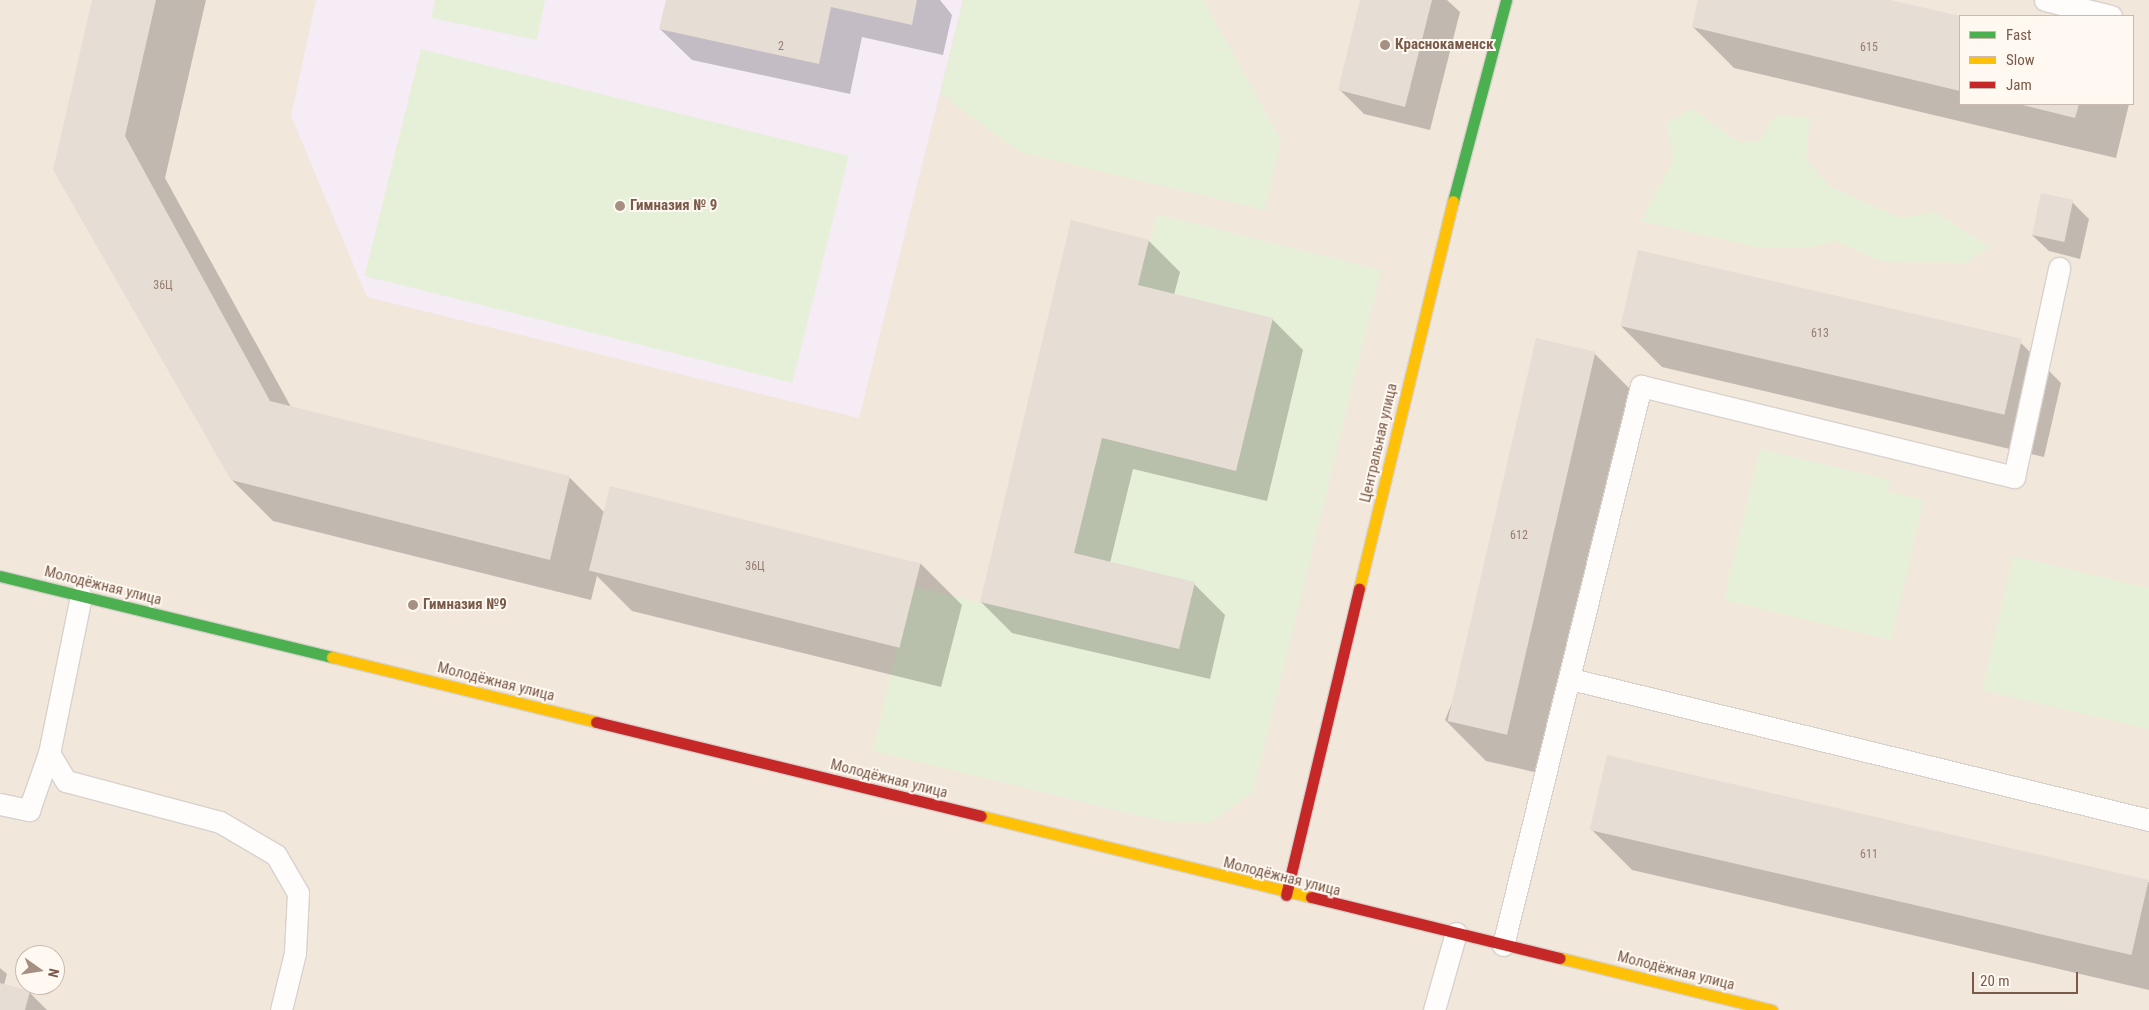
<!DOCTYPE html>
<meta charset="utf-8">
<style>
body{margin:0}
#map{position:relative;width:2149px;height:1010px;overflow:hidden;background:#f9f4ee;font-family:"Roboto Condensed",sans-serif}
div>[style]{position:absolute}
.residential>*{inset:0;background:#f2e7db}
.education>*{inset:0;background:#f5ecf5}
.green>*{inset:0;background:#e6f0d8;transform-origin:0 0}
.shadow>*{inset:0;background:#0003}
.building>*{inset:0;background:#e6ddd5;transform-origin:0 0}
.roads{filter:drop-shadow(1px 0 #d8d1cc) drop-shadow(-1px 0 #d8d1cc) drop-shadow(0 1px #d8d1cc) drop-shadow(0 -1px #d8d1cc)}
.lane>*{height:21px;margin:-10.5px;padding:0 10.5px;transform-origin:10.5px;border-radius:10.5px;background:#fefdfc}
.fast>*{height:11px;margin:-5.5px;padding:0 5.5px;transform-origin:5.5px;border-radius:5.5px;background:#4caf50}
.slow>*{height:11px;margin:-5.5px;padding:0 5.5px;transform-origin:5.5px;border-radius:5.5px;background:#ffc107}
.jam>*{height:11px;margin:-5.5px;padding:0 5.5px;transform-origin:5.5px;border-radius:5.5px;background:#c62828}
.dots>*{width:14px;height:14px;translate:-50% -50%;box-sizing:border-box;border:2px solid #fff9f1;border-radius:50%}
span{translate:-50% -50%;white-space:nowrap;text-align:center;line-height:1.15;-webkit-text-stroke:4px #fff9f1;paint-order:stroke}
.number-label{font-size:12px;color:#977d6f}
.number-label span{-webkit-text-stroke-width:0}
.poi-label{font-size:15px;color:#7a5a4a;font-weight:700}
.left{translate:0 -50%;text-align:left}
.street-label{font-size:15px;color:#7a5a4a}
.legend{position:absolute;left:1959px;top:15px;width:175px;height:90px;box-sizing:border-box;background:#fff9f1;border:1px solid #cab9ae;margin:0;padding:6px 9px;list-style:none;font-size:15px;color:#7a5a4a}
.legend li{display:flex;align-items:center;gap:10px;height:25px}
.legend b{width:25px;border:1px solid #cab9ae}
.north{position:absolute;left:15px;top:945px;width:50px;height:50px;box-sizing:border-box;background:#fff9f1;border:1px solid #cab9ae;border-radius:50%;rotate:103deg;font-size:14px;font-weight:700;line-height:20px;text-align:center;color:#7a5a4a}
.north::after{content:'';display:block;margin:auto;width:18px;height:22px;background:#a69083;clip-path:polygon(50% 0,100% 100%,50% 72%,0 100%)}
.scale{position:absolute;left:1972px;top:972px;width:106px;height:22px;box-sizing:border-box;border:2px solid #7a5a4a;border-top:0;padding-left:6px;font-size:15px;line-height:18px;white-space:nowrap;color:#7a5a4a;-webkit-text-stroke:4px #fff9f1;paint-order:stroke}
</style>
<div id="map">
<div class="residential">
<div style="clip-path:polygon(evenodd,0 0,2149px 0,2149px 1010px,0 1010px,0 0,1960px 16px,2133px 16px,2133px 104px,1960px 104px,1960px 16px,0 0,25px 955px,55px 955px,55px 985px,25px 985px,25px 955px)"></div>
</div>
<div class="education">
<div style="clip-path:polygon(316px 0,963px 0,859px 418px,367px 297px,291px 116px)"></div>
</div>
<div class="green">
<div style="clip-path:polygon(435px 0,545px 0,537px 40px,431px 18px)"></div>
<div style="clip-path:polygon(963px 0,1203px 0,1281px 140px,1265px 210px,1019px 152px,940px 93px)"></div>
<div style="left:421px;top:49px;width:441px;height:234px;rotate:14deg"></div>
<div style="clip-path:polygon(1692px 109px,1738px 142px,1760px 141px,1775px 116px,1810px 117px,1806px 158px,1829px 186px,1900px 218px,1935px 212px,1989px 247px,1966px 263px,1880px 261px,1836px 241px,1809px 248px,1761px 248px,1641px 221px,1674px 159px,1666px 123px)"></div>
<div style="clip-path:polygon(1157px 214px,1381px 270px,1253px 792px,1210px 823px,1162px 821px,873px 751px,911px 586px,1179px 649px,1074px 553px,1102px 438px,1236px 471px,1138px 285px)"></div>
<div style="clip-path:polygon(1760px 449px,1890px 480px,1888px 491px,1924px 500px,1891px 640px,1724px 600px)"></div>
<div style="clip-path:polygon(2013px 556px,2149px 588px,2149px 729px,1982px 690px)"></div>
</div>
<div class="shadow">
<div style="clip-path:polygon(93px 0,206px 0,165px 178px,291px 407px,570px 478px,605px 513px,921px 564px,962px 605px,941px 687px,632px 611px,597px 576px,591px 600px,273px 521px,232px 480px,55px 170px)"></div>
<div style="clip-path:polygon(667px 0,940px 0,952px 15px,943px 55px,862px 37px,850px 94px,692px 60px,660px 29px)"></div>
<div style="clip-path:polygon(1361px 0,1447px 0,1460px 12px,1430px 130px,1364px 114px,1339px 89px)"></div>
<div style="clip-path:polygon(1700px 0,1885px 0,1960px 18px,1960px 104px,2129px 104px,2116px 158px,1734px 68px,1693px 27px)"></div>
<div style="clip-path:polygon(2072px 202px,2089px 219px,2080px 259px,2049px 251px,2032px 235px)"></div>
<div style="clip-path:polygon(1072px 221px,1149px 241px,1180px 272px,1174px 295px,1272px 319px,1303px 350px,1267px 501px,1133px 469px,1110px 563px,1194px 584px,1225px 615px,1210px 679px,1012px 633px,981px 602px)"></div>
<div style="clip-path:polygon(1621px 326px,2020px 342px,2061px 383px,2044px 457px,1662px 367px)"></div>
<div style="clip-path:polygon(1594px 353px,1635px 394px,1543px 774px,1486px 761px,1445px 720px)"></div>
<div style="clip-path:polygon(1591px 829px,2149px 882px,2149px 990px,1632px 870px)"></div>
<div style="clip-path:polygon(0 968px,7px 974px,4px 985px,29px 992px,47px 1010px,0 1010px)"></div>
</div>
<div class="building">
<div style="clip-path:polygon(92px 0,156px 0,125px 136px,270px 401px,570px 476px,550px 560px,231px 480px,53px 170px)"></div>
<div style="clip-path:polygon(666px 0,917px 0,912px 25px,831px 7px,819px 64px,659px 29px)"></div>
<div style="clip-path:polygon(1360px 0,1432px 0,1405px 107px,1338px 90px)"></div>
<div style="clip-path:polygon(1698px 0,1890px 0,1960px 16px,1960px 91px,1692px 27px)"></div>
<div style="clip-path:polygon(2019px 104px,2079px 104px,2075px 118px)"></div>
<div style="left:2041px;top:193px;width:33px;height:43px;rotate:12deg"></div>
<div style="clip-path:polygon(1071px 220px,1149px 240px,1138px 285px,1273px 318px,1236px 471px,1102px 438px,1074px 553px,1195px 582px,1179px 649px,980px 602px)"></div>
<div style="left:1638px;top:250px;width:394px;height:78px;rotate:13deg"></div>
<div style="left:1536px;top:338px;width:61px;height:393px;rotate:13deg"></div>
<div style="left:610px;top:486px;width:320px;height:87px;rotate:14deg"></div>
<div style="left:1607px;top:755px;width:556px;height:77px;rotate:13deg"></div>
<div style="clip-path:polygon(0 983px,30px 991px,25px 1010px,0 1010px)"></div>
</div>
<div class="roads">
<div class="lane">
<div style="left:2045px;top:0;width:68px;rotate:13.6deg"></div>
<div style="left:81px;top:596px;width:160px;rotate:101.5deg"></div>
<div style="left:49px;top:753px;width:33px;rotate:59deg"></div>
<div style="left:66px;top:781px;width:159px;rotate:14.9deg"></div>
<div style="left:220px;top:822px;width:65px;rotate:30.5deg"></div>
<div style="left:276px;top:855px;width:44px;rotate:59.9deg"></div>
<div style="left:298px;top:893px;width:60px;rotate:92.9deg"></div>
<div style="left:295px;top:953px;width:59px;rotate:103.8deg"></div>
<div style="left:1571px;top:679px;width:595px;rotate:13.71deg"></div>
<div style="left:0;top:804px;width:30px;rotate:12deg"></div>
<div style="left:29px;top:810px;width:60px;rotate:-70.7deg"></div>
<div style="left:1503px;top:945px;width:576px;rotate:-76.13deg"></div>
<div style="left:1641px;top:386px;width:384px;rotate:13.7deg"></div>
<div style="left:2014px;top:477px;width:214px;rotate:-77.8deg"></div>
<div style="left:1434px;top:1010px;width:80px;rotate:-74.1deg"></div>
</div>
<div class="fast">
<div style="left:1453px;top:201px;width:208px;rotate:-75.2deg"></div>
<div style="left:0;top:576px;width:342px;rotate:13.7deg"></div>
</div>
<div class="slow">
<div style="left:1359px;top:589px;width:399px;rotate:-76.4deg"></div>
<div style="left:332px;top:657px;width:272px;rotate:13.8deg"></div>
<div style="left:981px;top:816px;width:340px;rotate:13.8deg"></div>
<div style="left:1560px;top:958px;width:218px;rotate:13.8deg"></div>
</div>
<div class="jam">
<div style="left:596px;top:722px;width:396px;rotate:13.7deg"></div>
<div style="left:1286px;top:895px;width:315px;rotate:-76.6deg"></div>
<div style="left:1311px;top:897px;width:256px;rotate:13.8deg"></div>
</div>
</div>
<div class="dots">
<div style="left:1385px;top:45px;background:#a69083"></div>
<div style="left:620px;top:206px;background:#a69083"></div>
<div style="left:413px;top:605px;background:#a69083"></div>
</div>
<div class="number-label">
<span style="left:781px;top:47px">2</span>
<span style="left:1869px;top:48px">615</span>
<span style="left:163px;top:286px">36Ц</span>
<span style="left:1820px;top:334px">613</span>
<span style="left:1519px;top:536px">612</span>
<span style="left:755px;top:567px">36Ц</span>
<span style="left:1869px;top:855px">611</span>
</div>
<div class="poi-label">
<span class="left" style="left:1395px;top:45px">Краснокаменск</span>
<span class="left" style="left:630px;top:206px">Гимназия № 9</span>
<span class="left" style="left:423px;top:605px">Гимназия №9</span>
</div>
<div class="street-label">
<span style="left:1379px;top:443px;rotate:-77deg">Центральная улица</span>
<span style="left:103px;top:586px;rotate:14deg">Молодёжная улица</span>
<span style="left:496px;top:682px;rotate:14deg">Молодёжная улица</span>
<span style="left:889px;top:779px;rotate:14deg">Молодёжная улица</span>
<span style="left:1282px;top:877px;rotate:14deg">Молодёжная улица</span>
<span style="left:1676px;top:971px;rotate:14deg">Молодёжная улица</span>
</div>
<ul class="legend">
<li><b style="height:6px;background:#4caf50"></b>Fast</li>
<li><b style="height:6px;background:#ffc107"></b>Slow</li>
<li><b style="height:6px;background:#c62828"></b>Jam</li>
</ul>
<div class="north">N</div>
<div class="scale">20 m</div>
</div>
